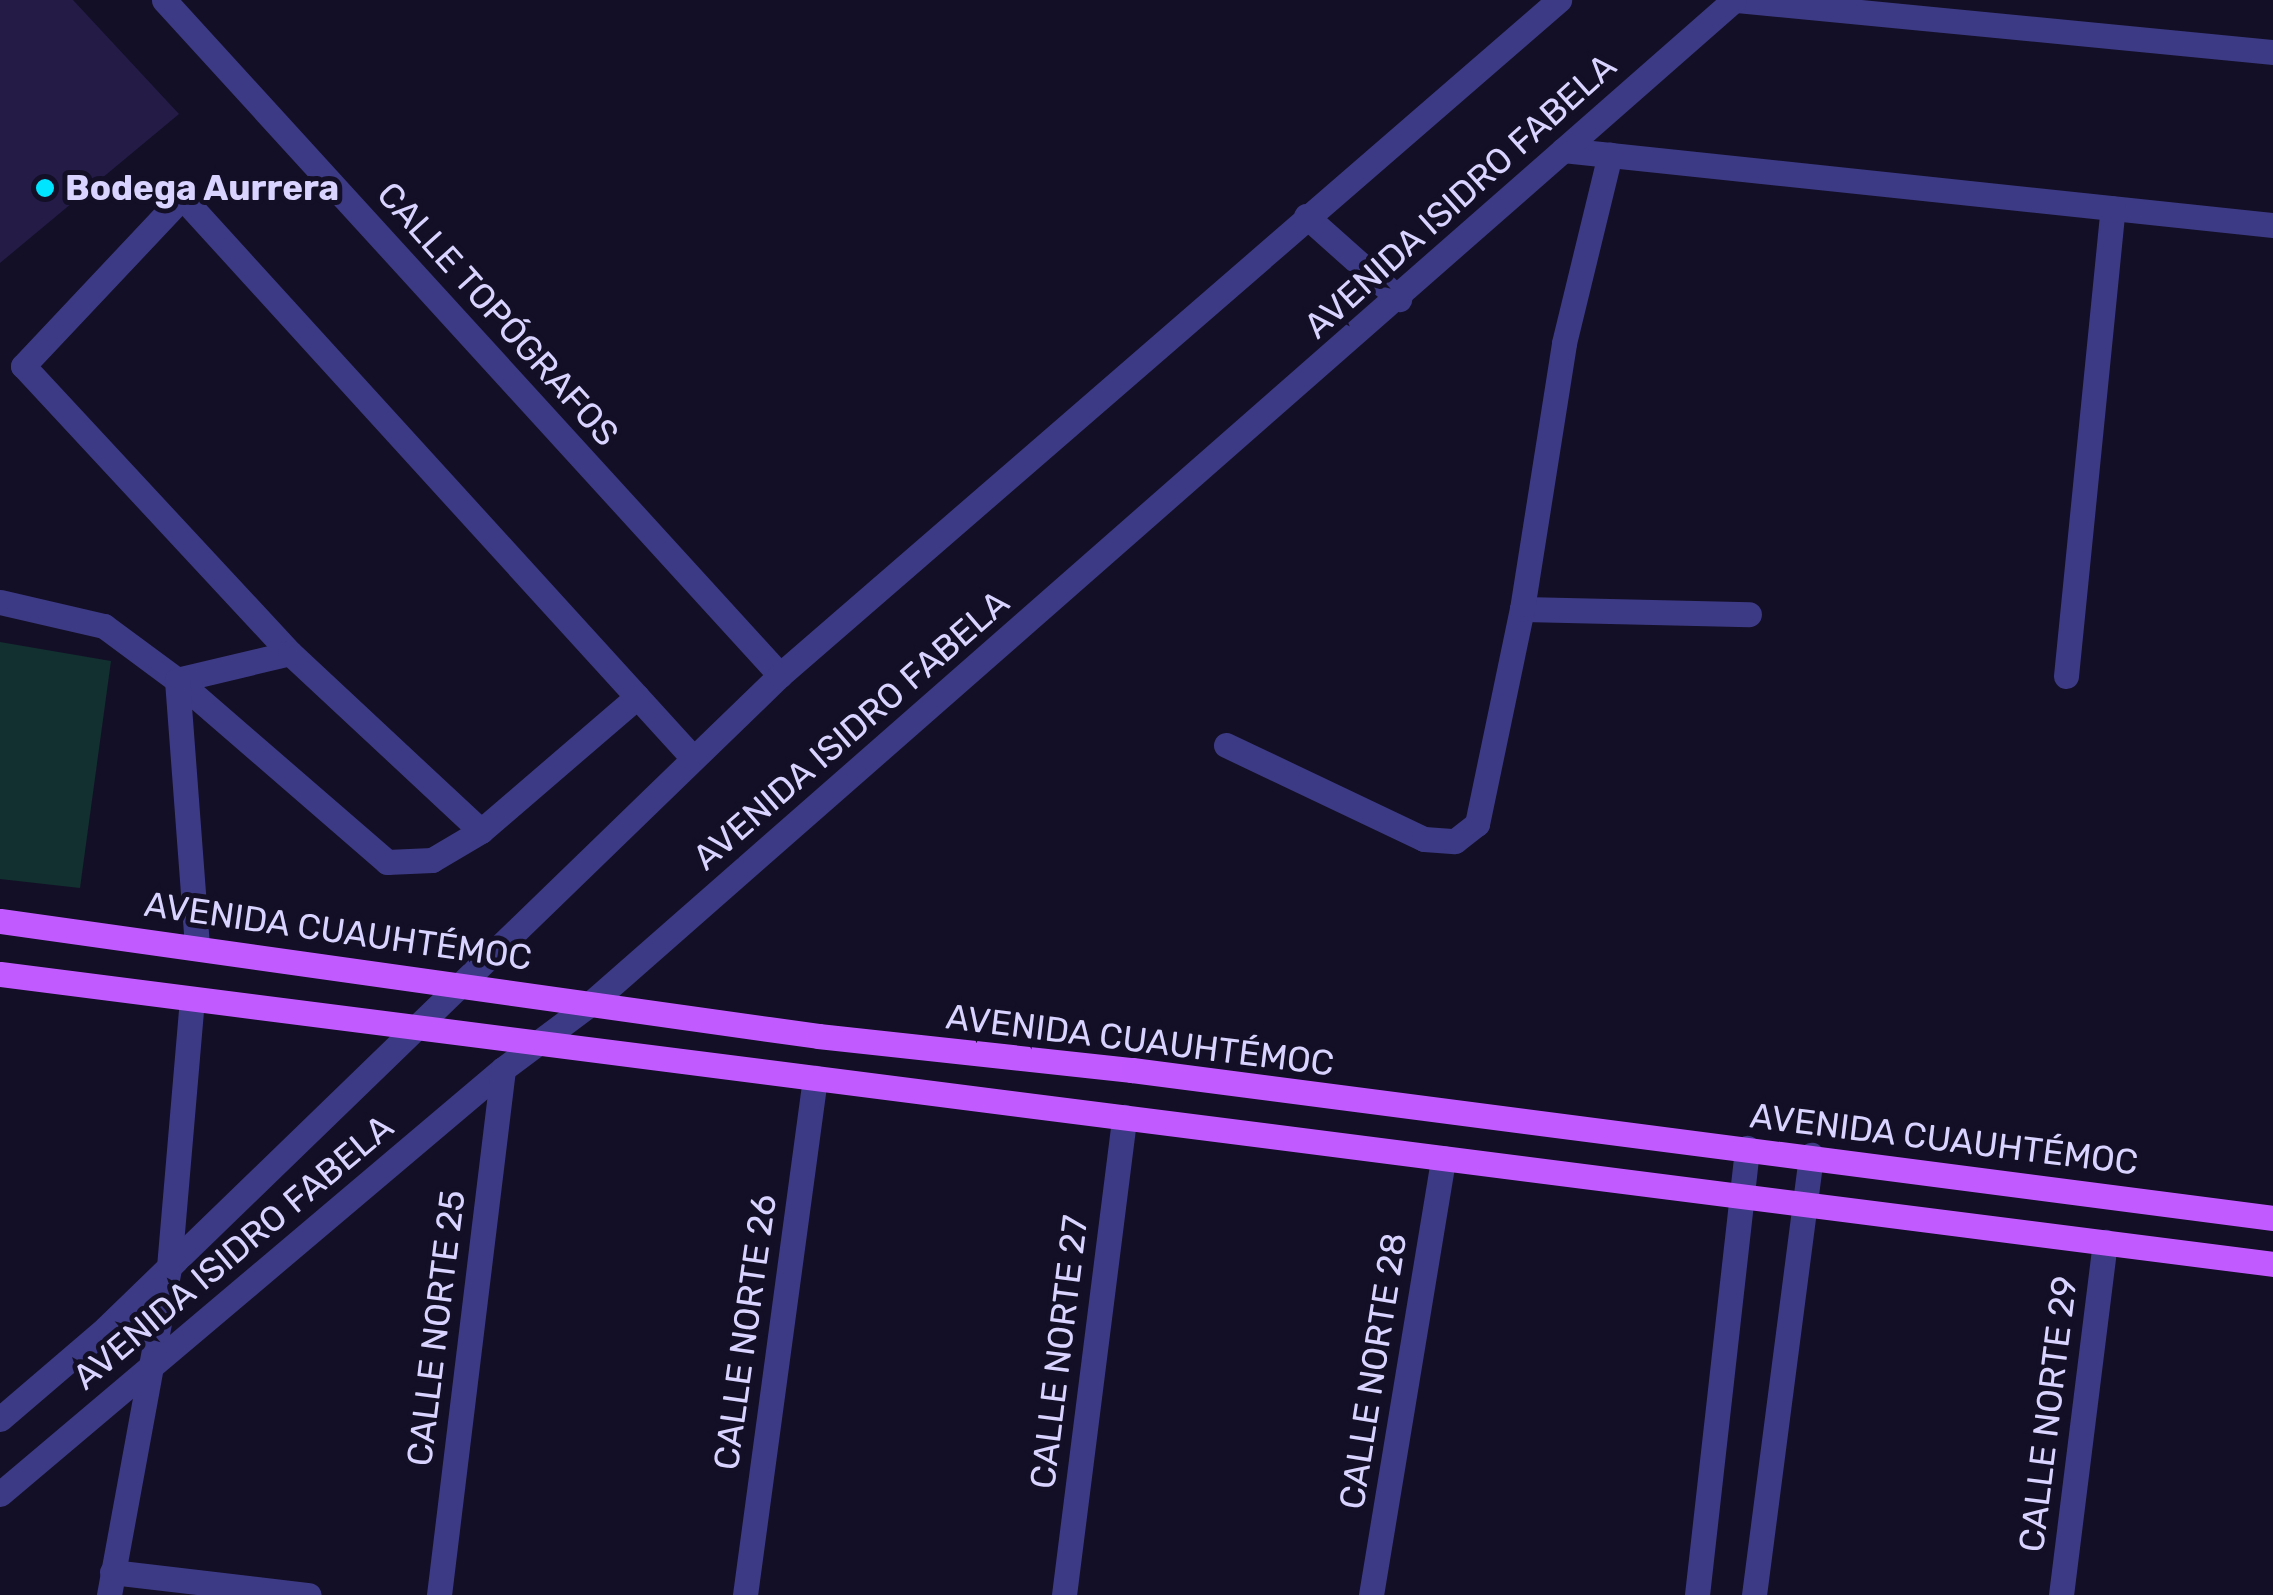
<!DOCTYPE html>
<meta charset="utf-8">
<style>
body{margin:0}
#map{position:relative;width:2273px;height:1595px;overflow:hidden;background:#130f26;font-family:Rubik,sans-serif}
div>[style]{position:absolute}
.green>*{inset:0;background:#12302f}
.building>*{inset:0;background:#241b47}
.minor>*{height:25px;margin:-12.5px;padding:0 12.5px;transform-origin:12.5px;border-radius:12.5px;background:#3d3a85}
.major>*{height:25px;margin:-12.5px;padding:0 12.5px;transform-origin:12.5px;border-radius:12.5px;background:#c25bff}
.dots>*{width:28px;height:28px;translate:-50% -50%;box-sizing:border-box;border:5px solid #130f26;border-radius:50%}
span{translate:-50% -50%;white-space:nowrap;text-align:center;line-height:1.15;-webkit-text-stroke:10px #130f26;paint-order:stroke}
.poi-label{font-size:35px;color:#d9d4ff;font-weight:700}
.left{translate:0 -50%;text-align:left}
.street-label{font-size:35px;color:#d9d4ff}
</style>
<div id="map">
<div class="green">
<div style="clip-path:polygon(0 642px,111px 661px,80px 888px,0 879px)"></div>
</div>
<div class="building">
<div style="clip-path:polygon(0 0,73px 0,179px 114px,0 263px)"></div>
</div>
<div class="minor">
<div style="left:164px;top:0;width:914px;rotate:47.62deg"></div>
<div style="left:1737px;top:0;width:539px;rotate:5.54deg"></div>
<div style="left:1563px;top:150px;width:714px;rotate:6.03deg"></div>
<div style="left:1306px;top:216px;width:125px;rotate:41.7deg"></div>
<div style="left:0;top:602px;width:107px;rotate:13deg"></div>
<div style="left:104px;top:626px;width:91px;rotate:36.5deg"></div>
<div style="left:177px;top:680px;width:278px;rotate:40.9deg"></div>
<div style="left:387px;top:862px;width:45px;rotate:-2.5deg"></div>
<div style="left:432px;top:860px;width:57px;rotate:-30.6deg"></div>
<div style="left:481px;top:831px;width:206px;rotate:-40.7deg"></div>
<div style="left:1522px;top:609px;width:227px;rotate:1.3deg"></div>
<div style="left:290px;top:653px;width:392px;rotate:-132.9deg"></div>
<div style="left:23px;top:366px;width:232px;rotate:-46.7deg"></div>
<div style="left:182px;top:197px;width:759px;rotate:47.67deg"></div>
<div style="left:2066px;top:676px;width:470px;rotate:-84.3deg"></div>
<div style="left:177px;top:680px;width:116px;rotate:-13.4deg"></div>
<div style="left:290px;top:653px;width:261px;rotate:43deg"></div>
<div style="left:177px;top:680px;width:266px;rotate:85.7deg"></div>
<div style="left:1226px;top:745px;width:219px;rotate:25.4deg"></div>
<div style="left:1424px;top:839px;width:31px;rotate:4deg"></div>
<div style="left:1455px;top:841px;width:28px;rotate:-38deg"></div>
<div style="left:1477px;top:824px;width:220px;rotate:-78.2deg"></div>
<div style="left:1522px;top:609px;width:269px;rotate:-81deg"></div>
<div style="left:1564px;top:343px;width:194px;rotate:-76.3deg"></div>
<div style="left:0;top:1419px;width:140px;rotate:-40.6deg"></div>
<div style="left:106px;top:1328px;width:938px;rotate:-44.09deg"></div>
<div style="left:780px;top:675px;width:1031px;rotate:-40.91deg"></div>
<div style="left:0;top:1494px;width:659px;rotate:-40.2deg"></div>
<div style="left:503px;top:1069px;width:109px;rotate:-36.8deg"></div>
<div style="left:590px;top:1004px;width:1522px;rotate:-41.27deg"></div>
<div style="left:112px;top:1572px;width:198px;rotate:6.7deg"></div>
<div style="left:109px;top:1595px;width:333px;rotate:-79.6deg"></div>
<div style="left:169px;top:1267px;width:269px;rotate:-85.1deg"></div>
<div style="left:439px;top:1595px;width:530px;rotate:-83.06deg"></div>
<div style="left:745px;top:1595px;width:522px;rotate:-82.29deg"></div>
<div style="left:1064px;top:1595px;width:482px;rotate:-82.8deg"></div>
<div style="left:1371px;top:1595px;width:443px;rotate:-80.6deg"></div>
<div style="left:1697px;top:1595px;width:450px;rotate:-83.6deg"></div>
<div style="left:1754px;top:1595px;width:444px;rotate:-82.6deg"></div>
<div style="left:2061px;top:1595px;width:356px;rotate:-82.9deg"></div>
</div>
<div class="major">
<div style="left:0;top:921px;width:826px;rotate:8deg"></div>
<div style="left:818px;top:1036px;width:316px;rotate:6.2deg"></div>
<div style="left:1132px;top:1070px;width:1151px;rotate:7.39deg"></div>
<div style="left:0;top:974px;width:2291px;rotate:7.27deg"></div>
</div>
<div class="dots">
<div style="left:45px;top:188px;background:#00e5ff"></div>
</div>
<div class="poi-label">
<span class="left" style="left:65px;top:188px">Bodega Aurrera</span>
</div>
<div class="street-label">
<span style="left:1460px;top:196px;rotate:-42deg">AVENIDA ISIDRO FABELA</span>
<span style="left:498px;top:314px;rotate:48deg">CALLE TOPÓGRAFOS</span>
<span style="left:851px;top:730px;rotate:-41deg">AVENIDA ISIDRO FABELA</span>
<span style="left:338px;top:931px;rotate:8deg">AVENIDA CUAUHTÉMOC</span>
<span style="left:1140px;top:1040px;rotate:7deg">AVENIDA CUAUHTÉMOC</span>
<span style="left:1944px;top:1139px;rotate:7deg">AVENIDA CUAUHTÉMOC</span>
<span style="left:233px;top:1252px;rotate:-40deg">AVENIDA ISIDRO FABELA</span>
<span style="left:436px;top:1328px;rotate:-83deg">CALLE NORTE 25</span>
<span style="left:745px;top:1332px;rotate:-82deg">CALLE NORTE 26</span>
<span style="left:1059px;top:1352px;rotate:-83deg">CALLE NORTE 27</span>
<span style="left:1373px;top:1371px;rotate:-81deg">CALLE NORTE 28</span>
<span style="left:2048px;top:1414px;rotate:-83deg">CALLE NORTE 29</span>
</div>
</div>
